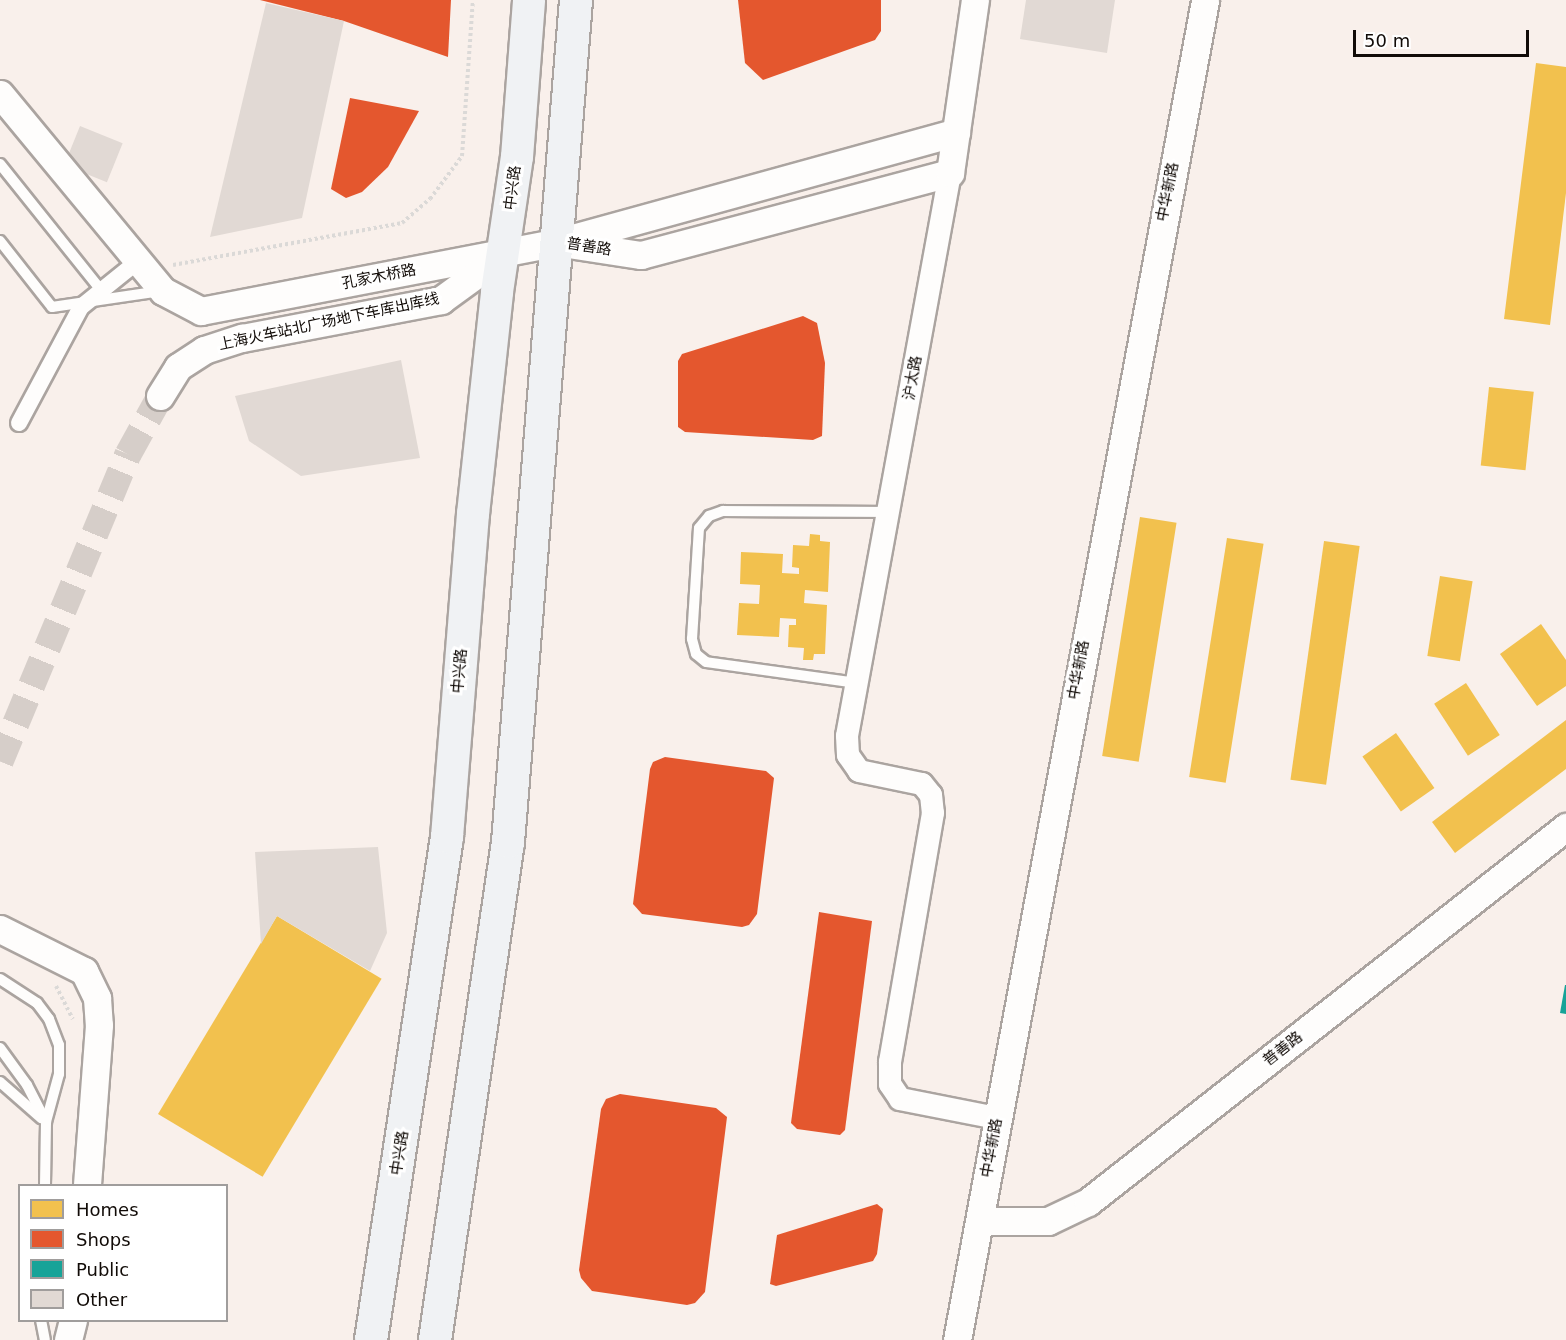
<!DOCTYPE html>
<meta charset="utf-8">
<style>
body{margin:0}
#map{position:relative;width:1566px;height:1340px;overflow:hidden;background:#f9f0eb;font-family:"DejaVu Sans","Noto Sans SC",sans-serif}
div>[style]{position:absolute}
.homes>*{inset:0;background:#f2c14e;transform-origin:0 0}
.shops>*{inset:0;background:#e4572e}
.public>*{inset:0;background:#17a398}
.building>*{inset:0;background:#e1d9d4;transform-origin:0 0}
.tertiary-tunnel>*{height:27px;margin-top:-13.5px;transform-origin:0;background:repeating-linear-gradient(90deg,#d6cec9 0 27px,transparent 0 41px)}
.path>*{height:4px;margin-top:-2px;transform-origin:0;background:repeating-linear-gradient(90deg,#dbd9d7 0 3px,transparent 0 6px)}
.roads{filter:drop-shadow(2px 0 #aba4a0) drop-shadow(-2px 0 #aba4a0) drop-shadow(0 2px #aba4a0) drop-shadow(0 -2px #aba4a0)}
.service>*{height:10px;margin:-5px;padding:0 5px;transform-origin:5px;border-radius:5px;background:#fefdfc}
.pedestrian>*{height:16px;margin:-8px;padding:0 8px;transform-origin:8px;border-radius:8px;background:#fefdfc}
.minor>*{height:22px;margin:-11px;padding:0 11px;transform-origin:11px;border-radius:11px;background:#fefdfc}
.tertiary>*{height:27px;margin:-13.5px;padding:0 13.5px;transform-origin:13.5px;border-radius:13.5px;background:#fefdfc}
.secondary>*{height:32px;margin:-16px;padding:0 16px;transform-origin:16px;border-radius:16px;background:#f0f2f4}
span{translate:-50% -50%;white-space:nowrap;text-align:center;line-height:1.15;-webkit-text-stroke:6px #fff;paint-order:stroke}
.street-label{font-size:15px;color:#110b07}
.legend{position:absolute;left:18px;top:1184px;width:210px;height:138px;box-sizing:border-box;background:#fff;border:2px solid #a09d9c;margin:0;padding:8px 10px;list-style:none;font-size:18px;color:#110b07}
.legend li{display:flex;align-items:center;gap:12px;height:30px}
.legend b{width:30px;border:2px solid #a09d9c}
.scale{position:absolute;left:1353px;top:30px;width:176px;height:27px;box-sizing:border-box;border:3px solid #110b07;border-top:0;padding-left:8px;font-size:18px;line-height:21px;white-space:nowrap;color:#110b07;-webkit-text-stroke:4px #fff;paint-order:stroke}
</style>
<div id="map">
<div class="homes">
<div style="clip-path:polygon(1536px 63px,1566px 67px,1566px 193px,1550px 325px,1504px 319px)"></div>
<div style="left:1489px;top:387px;width:45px;height:79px;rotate:6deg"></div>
<div style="left:1140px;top:517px;width:37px;height:242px;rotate:9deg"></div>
<div style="clip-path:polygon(810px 534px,820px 535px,820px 541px,830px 542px,828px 592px,805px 590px,804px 603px,827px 605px,825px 654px,814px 654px,813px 660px,803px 660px,804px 648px,788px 647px,789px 625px,796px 625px,796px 619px,780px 618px,779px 637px,737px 635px,739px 603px,759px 604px,760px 585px,740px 584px,741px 552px,783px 554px,782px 573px,799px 574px,799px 568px,792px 567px,793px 545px,809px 546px)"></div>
<div style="left:1227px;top:538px;width:37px;height:242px;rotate:9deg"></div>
<div style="left:1324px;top:541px;width:36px;height:241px;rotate:8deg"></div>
<div style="left:1440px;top:576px;width:33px;height:81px;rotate:9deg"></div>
<div style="clip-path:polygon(1541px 624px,1566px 660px,1566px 686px,1537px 706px,1500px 654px)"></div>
<div style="left:1466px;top:683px;width:62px;height:38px;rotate:57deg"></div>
<div style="clip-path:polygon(1566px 720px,1566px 769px,1455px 853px,1432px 822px)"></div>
<div style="left:1396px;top:733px;width:67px;height:41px;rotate:55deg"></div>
<div style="left:277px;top:916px;width:122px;height:231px;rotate:31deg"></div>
</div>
<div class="shops">
<div style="clip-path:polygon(260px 0,451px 0,448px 57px,344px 21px)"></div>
<div style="clip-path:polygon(738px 0,881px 0,881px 31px,875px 40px,763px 80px,745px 63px)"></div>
<div style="clip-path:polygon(350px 98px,419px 111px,388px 167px,362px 192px,346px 198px,331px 189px)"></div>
<div style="clip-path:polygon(803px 316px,817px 323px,825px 363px,822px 436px,813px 440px,685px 432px,678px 427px,678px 361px,682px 354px)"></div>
<div style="clip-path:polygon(665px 757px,766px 771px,774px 778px,757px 914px,749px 925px,742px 927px,642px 914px,633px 904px,650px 769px,653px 762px)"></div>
<div style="clip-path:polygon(819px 912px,872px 921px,845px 1130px,840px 1135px,797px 1129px,791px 1123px)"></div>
<div style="clip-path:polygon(620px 1094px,716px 1108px,727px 1117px,705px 1292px,695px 1303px,687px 1305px,592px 1291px,581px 1278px,579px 1270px,601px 1109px,606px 1099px)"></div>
<div style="clip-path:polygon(877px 1204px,883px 1209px,877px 1254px,873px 1261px,776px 1286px,770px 1284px,777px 1235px)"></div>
</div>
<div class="public">
<div style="clip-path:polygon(1565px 985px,1566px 985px,1566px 1014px,1560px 1013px)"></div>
</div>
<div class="building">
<div style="clip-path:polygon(1026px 0,1115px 0,1107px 53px,1020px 39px)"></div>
<div style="clip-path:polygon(266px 3px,344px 21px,302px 218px,210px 237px)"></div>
<div style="left:80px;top:126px;width:46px;height:42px;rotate:22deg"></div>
<div style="clip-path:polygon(401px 360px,420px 458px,301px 476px,249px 441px,235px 396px)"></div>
<div style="clip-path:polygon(378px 847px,387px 933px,370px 971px,277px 916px,261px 944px,255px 852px)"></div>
</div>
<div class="tertiary-tunnel">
<div style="left:0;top:761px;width:333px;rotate:-67.4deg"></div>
<div style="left:128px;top:454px;width:66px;rotate:-61.1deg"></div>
</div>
<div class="path">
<div style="left:173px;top:265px;width:233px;rotate:-10.4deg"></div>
<div style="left:402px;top:223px;width:37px;rotate:-41deg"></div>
<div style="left:430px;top:199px;width:54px;rotate:-53.3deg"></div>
<div style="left:462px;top:156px;width:156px;rotate:-86deg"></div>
<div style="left:56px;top:986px;width:37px;rotate:63deg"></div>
</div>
<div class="roads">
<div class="service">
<div style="left:0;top:164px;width:168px;rotate:51.3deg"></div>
<div style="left:0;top:241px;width:84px;rotate:51.8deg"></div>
<div style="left:52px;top:307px;width:110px;rotate:-8.4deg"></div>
<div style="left:857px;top:683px;width:152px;rotate:-172.1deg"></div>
<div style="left:706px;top:662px;width:13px;rotate:-141deg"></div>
<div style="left:696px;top:654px;width:16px;rotate:-105deg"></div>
<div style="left:692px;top:639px;width:111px;rotate:-86.4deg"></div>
<div style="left:699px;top:528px;width:16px;rotate:-50deg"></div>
<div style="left:709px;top:516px;width:15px;rotate:-20deg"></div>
<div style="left:723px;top:511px;width:165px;rotate:0.3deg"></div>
<div style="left:0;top:979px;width:44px;rotate:33deg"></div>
<div style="left:37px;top:1003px;width:20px;rotate:53deg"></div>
<div style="left:49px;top:1019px;width:28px;rotate:69deg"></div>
<div style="left:59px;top:1045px;width:29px;rotate:90deg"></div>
<div style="left:59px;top:1074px;width:50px;rotate:105.2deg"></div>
<div style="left:46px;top:1122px;width:64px;rotate:90.9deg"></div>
<div style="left:0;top:1048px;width:46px;rotate:53.9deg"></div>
<div style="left:27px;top:1085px;width:42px;rotate:62.8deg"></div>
<div style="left:0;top:1082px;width:55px;rotate:41.3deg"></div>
<div style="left:41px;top:1320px;width:20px;rotate:79deg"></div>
</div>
<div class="pedestrian">
<div style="left:19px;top:423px;width:132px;rotate:-61.9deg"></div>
<div style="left:81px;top:307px;width:73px;rotate:-38.9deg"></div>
</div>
<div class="minor">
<div style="left:950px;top:173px;width:572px;rotate:100.37deg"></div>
<div style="left:847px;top:736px;width:19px;rotate:87deg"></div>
<div style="left:848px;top:755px;width:19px;rotate:55deg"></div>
<div style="left:859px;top:771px;width:64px;rotate:11.7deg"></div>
<div style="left:922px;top:784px;width:14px;rotate:51deg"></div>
<div style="left:931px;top:795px;width:18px;rotate:84deg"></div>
<div style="left:933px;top:813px;width:253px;rotate:99.8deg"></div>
<div style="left:890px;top:1062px;width:22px;rotate:90deg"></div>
<div style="left:890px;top:1084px;width:18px;rotate:56deg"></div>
<div style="left:900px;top:1099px;width:99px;rotate:11.1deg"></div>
</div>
<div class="tertiary">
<div style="left:0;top:94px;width:256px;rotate:50.4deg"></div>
<div style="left:163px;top:291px;width:43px;rotate:27.8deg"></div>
<div style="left:201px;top:311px;width:364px;rotate:-10.9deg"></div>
<div style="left:558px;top:242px;width:413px;rotate:-15.4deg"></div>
<div style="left:568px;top:244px;width:74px;rotate:8.6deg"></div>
<div style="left:641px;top:255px;width:320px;rotate:-14.9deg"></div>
<div style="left:950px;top:173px;width:175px;rotate:-81.8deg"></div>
<div style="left:160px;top:396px;width:34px;rotate:-58deg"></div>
<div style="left:178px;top:367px;width:31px;rotate:-33deg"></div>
<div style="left:204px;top:350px;width:40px;rotate:-18deg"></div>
<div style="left:242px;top:338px;width:203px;rotate:-10.8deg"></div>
<div style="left:441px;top:300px;width:73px;rotate:-36.1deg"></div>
<div style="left:0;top:929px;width:94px;rotate:26.6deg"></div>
<div style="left:84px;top:971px;width:30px;rotate:64deg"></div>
<div style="left:97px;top:998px;width:27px;rotate:86deg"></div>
<div style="left:99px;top:1025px;width:161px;rotate:94.3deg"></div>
<div style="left:980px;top:1221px;width:68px"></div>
<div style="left:1048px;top:1221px;width:44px;rotate:-25.4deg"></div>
<div style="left:1088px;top:1202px;width:608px;rotate:-38.11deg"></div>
<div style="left:68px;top:1340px;width:21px;rotate:-76deg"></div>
<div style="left:957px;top:1340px;width:1363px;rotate:-79.51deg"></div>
</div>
<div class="secondary">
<div style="left:371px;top:1340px;width:509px;rotate:-81.41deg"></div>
<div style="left:447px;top:837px;width:324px;rotate:-85.4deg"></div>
<div style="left:473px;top:514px;width:223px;rotate:-83.8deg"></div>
<div style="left:497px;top:292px;width:136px;rotate:-81.6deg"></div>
<div style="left:517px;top:157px;width:157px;rotate:-85.6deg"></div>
<div style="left:435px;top:1340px;width:503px;rotate:-81.66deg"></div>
<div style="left:508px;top:842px;width:845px;rotate:-85.38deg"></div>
</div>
</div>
<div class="street-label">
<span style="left:513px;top:188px;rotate:-83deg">中兴路</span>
<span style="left:1168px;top:192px;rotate:-79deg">中华新路</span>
<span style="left:589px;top:247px;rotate:9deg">普善路</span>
<span style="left:379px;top:277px;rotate:-11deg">孔家木桥路</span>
<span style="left:329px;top:322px;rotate:-12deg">上海火车站北广场地下车库出库线</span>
<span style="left:913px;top:378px;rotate:-80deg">沪太路</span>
<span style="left:1079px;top:670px;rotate:-80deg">中华新路</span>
<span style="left:460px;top:671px;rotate:-85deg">中兴路</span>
<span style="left:1283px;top:1049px;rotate:-38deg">普善路</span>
<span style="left:992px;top:1148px;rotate:-80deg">中华新路</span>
<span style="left:400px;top:1153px;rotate:-81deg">中兴路</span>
</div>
<ul class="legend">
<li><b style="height:16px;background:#f2c14e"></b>Homes</li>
<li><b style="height:16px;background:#e4572e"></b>Shops</li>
<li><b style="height:16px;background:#17a398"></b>Public</li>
<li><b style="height:16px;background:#e1d9d4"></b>Other</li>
</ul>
<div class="scale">50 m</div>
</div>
